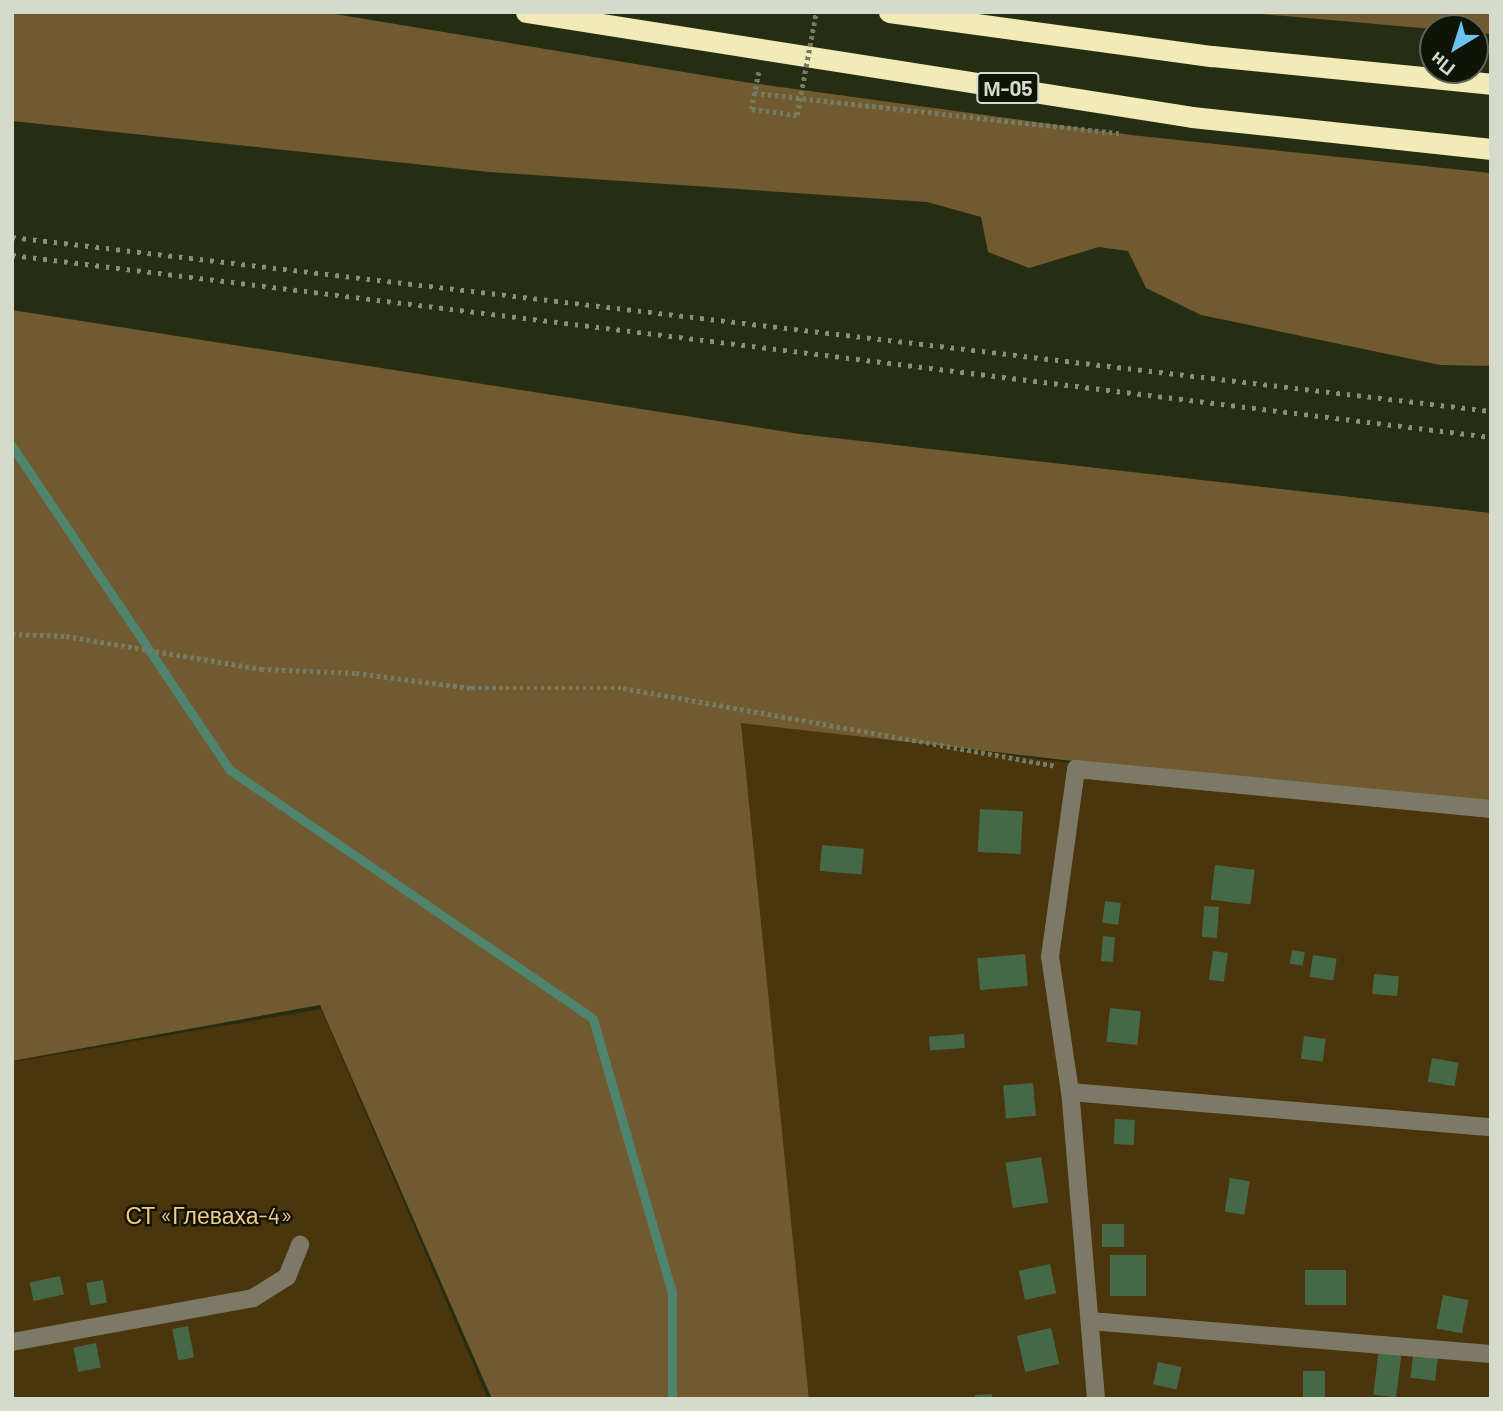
<!DOCTYPE html>
<meta charset="utf-8">
<style>
body{margin:0}
#map{position:relative;width:1503px;height:1411px;overflow:hidden;background:#252d12;font-family:Barlow,sans-serif}
div>[style]{position:absolute}
.green>*{inset:0;background:#4a350c}
.forest>*{inset:0;background:#715930}
.stream>*{height:9px;margin:-4.5px;padding:0 4.5px;transform-origin:4.5px;border-radius:4.5px;background:#4f846f}
.building>*{inset:0;background:#456847;transform-origin:0 0}
.path>*{height:4.5px;margin-top:-2.25px;transform-origin:0;background:repeating-linear-gradient(90deg,#757c66 0 3.5px,transparent 0 7px)}
.minor>*{height:18px;margin:-9px;padding:0 9px;transform-origin:9px;border-radius:9px;background:#7c7a66}
.highway>*{height:21px;margin:-10.5px;padding:0 10.5px;transform-origin:10.5px;border-radius:10.5px;background:#f1ebb8}
.rail>*{height:5px;margin-top:-2.5px;transform-origin:0;background:repeating-linear-gradient(90deg,#89907b 0 3.5px,transparent 0 10.5px)}
.path-bridge>*{height:4.5px;margin-top:-2.25px;transform-origin:0;background:repeating-linear-gradient(90deg,#757c66 0 3.5px,transparent 0 7px)}
span{translate:-50% -50%;white-space:nowrap;text-align:center;line-height:1.15;-webkit-text-stroke:5px #101408;paint-order:stroke}
.shield-label span{padding:2px 5px;background:#101408;border:2px solid;border-radius:5px;-webkit-text-stroke-width:0}
.shield-label{font-size:21px;color:#d5dbca;font-weight:700}
.park-label{font-size:23px;color:#f2c987}
.frame{position:absolute;inset:0;border:14px solid #d5dbca;pointer-events:none}
.north{position:absolute;left:1419px;top:14px;width:70px;height:70px;box-sizing:border-box;background:#101408;border:2px solid #5f6456;border-radius:50%;rotate:218deg;font-size:19px;font-weight:700;line-height:28px;text-align:center;color:#d5dbca}
.north::after{content:'';display:block;margin:auto;width:24px;height:32px;background:#6ac3f1;clip-path:polygon(50% 0,100% 100%,50% 72%,0 100%)}
</style>
<div id="map">
<div class="green">
<div style="clip-path:polygon(741px 722px,1491px 815px,1491px 1399px,809px 1399px)"></div>
<div style="clip-path:polygon(321px 1009px,488px 1399px,12px 1399px,12px 1062px)"></div>
</div>
<div class="forest">
<div style="clip-path:polygon(12px 12px,323px 12px,744px 82px,1131px 135px,1491px 173px,1491px 366px,1440px 365px,1201px 315px,1146px 288px,1128px 251px,1099px 247px,1029px 268px,988px 252px,981px 217px,927px 202px,489px 172px,12px 121px)"></div>
<div style="clip-path:polygon(1237px 12px,1491px 12px,1491px 34px,1475px 33px,1475px 28px,1433px 29px)"></div>
<div style="clip-path:polygon(12px 310px,800px 434px,1491px 513px,1491px 809px,741px 723px,809px 1399px,492px 1399px,320px 1005px,12px 1061px)"></div>
</div>
<div class="stream">
<div style="left:12px;top:446px;width:391px;rotate:56.1deg"></div>
<div style="left:230px;top:770px;width:440px;rotate:34.4deg"></div>
<div style="left:593px;top:1019px;width:284px;rotate:73.9deg"></div>
<div style="left:672px;top:1292px;width:107px;rotate:90deg"></div>
</div>
<div class="building">
<div style="left:980px;top:809px;width:43px;height:43px;rotate:3deg"></div>
<div style="left:822px;top:845px;width:42px;height:26px;rotate:5deg"></div>
<div style="left:1215px;top:865px;width:40px;height:35px;rotate:7deg"></div>
<div style="left:1105px;top:901px;width:16px;height:22px;rotate:7deg"></div>
<div style="left:1204px;top:906px;width:15px;height:31px;rotate:4deg"></div>
<div style="left:1103px;top:936px;width:12px;height:25px;rotate:5deg"></div>
<div style="left:1292px;top:950px;width:13px;height:14px;rotate:9deg"></div>
<div style="left:1213px;top:951px;width:15px;height:29px;rotate:8deg"></div>
<div style="left:1025px;top:954px;width:32px;height:48px;rotate:85deg"></div>
<div style="left:1313px;top:955px;width:24px;height:22px;rotate:9deg"></div>
<div style="left:1374px;top:974px;width:25px;height:20px;rotate:5deg"></div>
<div style="left:1110px;top:1008px;width:31px;height:34px;rotate:6deg"></div>
<div style="left:964px;top:1034px;width:14px;height:35px;rotate:86deg"></div>
<div style="left:1304px;top:1036px;width:22px;height:23px;rotate:8deg"></div>
<div style="left:1432px;top:1058px;width:27px;height:24px;rotate:10deg"></div>
<div style="left:1033px;top:1083px;width:33px;height:30px;rotate:85deg"></div>
<div style="left:1115px;top:1119px;width:20px;height:25px;rotate:3deg"></div>
<div style="left:1041px;top:1157px;width:46px;height:36px;rotate:81deg"></div>
<div style="left:1230px;top:1178px;width:20px;height:34px;rotate:9deg"></div>
<div style="left:1102px;top:1224px;width:22px;height:23px"></div>
<div style="left:1110px;top:1255px;width:36px;height:41px"></div>
<div style="left:1050px;top:1264px;width:30px;height:32px;rotate:78deg"></div>
<div style="left:1305px;top:1270px;width:41px;height:35px"></div>
<div style="left:60px;top:1276px;width:19px;height:31px;rotate:78deg"></div>
<div style="left:103px;top:1280px;width:23px;height:17px;rotate:80deg"></div>
<div style="left:1443px;top:1295px;width:26px;height:34px;rotate:11deg"></div>
<div style="left:188px;top:1326px;width:32px;height:16px;rotate:79deg"></div>
<div style="left:1051px;top:1328px;width:37px;height:35px;rotate:77deg"></div>
<div style="left:96px;top:1343px;width:25px;height:23px;rotate:79deg"></div>
<div style="left:1379px;top:1348px;width:23px;height:47px;rotate:7deg"></div>
<div style="left:1414px;top:1348px;width:25px;height:30px;rotate:7deg"></div>
<div style="left:1158px;top:1362px;width:24px;height:23px;rotate:12deg"></div>
<div style="left:1303px;top:1371px;width:22px;height:28px"></div>
<div style="clip-path:polygon(992px 1394px,992px 1399px,975px 1399px,975px 1395px)"></div>
</div>
<div class="path">
<div style="left:759px;top:72px;width:38px;rotate:101deg"></div>
<div style="left:752px;top:109px;width:45px;rotate:7.6deg"></div>
<div style="left:754px;top:93px;width:367px;rotate:6.3deg"></div>
<div style="left:12px;top:634px;width:54px;rotate:2.1deg"></div>
<div style="left:66px;top:636px;width:198px;rotate:9.6deg"></div>
<div style="left:261px;top:669px;width:95px;rotate:2.4deg"></div>
<div style="left:356px;top:673px;width:116px;rotate:7.4deg"></div>
<div style="left:471px;top:688px;width:152px"></div>
<div style="left:623px;top:688px;width:439px;rotate:10.2deg"></div>
</div>
<div class="minor">
<div style="left:1070px;top:1092px;width:422px;rotate:4.8deg"></div>
<div style="left:1090px;top:1321px;width:402px;rotate:4.7deg"></div>
<div style="left:12px;top:1342px;width:245px;rotate:-10.3deg"></div>
<div style="left:253px;top:1298px;width:40px;rotate:-32deg"></div>
<div style="left:287px;top:1277px;width:35px;rotate:-68deg"></div>
<div style="left:1096px;top:1399px;width:308px;rotate:-94.8deg"></div>
<div style="left:1070px;top:1092px;width:136px;rotate:-98.4deg"></div>
<div style="left:1050px;top:957px;width:190px;rotate:-82.1deg"></div>
<div style="left:1076px;top:769px;width:417px;rotate:5.5deg"></div>
</div>
<div class="highway">
<div style="left:526px;top:12px;width:674px;rotate:8.96deg"></div>
<div style="left:1192px;top:117px;width:301px;rotate:6.1deg"></div>
<div style="left:889px;top:12px;width:326px;rotate:7.8deg"></div>
<div style="left:1212px;top:56px;width:280px;rotate:5.7deg"></div>
</div>
<div class="rail">
<div style="left:12px;top:237px;width:1489px;rotate:6.71deg"></div>
<div style="left:12px;top:255px;width:1490px;rotate:7.02deg"></div>
</div>
<div class="path-bridge">
<div style="left:797px;top:115px;width:105px;rotate:-79.5deg"></div>
</div>
<div class="shield-label">
<span style="left:1008px;top:88px">М-05</span>
</div>
<div class="park-label">
<span style="left:209px;top:1215px">СТ «Глеваха-4»</span>
</div>
<div class="frame"></div>
<div class="north">Пн</div>
</div>
